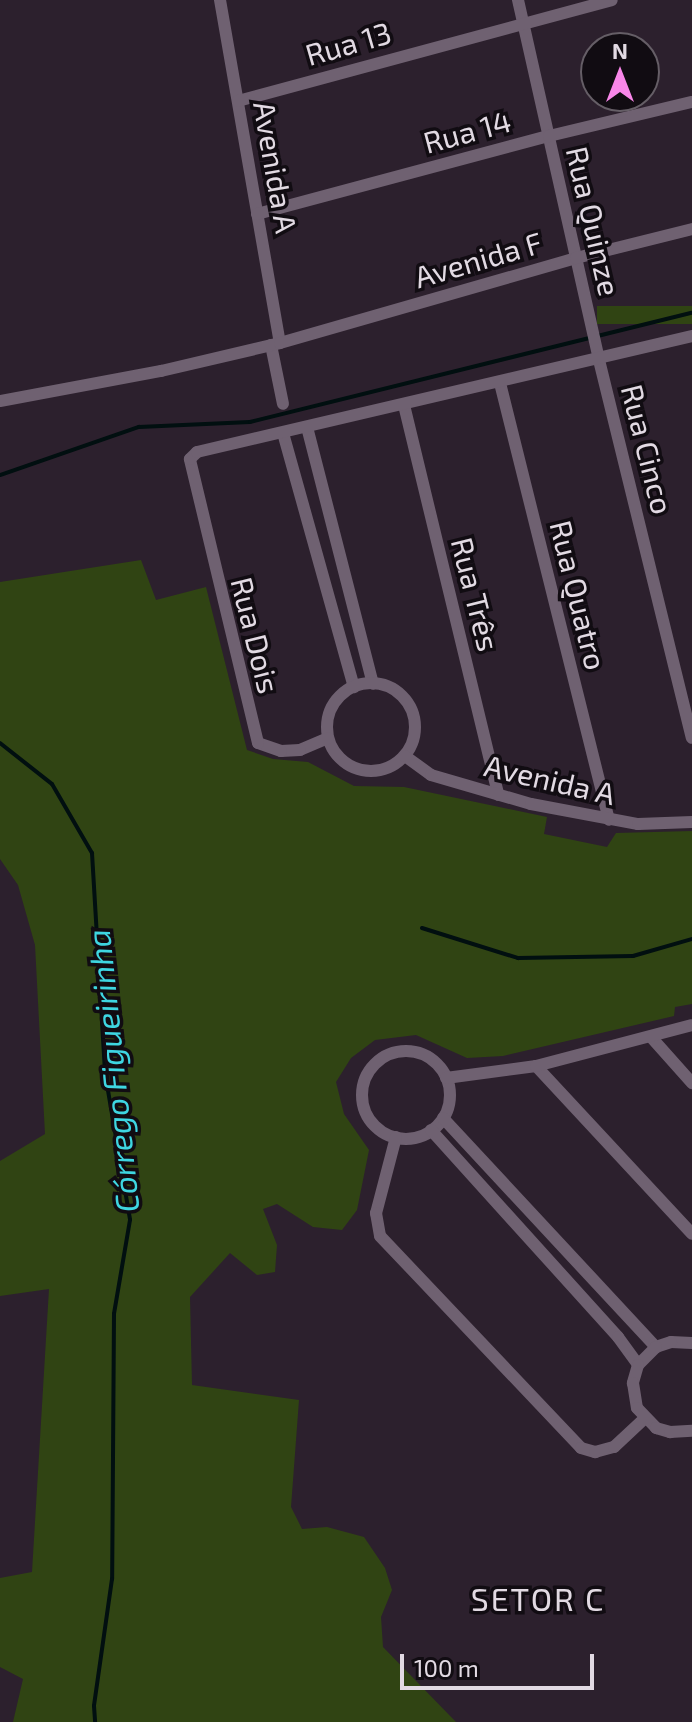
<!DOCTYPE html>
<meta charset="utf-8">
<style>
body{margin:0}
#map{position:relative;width:692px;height:1722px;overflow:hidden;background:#2c202d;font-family:"Exo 2",sans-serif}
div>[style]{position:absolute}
.green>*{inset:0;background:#304413;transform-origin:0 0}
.stream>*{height:4px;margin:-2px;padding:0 2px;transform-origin:2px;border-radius:2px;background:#010f10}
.minor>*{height:12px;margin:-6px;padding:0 6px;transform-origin:6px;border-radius:6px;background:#6f6171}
.minor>.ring{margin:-6px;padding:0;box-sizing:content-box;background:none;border:12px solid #6f6171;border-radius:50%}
span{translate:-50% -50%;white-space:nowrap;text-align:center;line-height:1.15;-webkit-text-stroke:7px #110c12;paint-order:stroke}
.street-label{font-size:30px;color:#e2dae3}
.water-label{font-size:32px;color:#3ed6e1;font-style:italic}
.neighbourhood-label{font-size:32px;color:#e2dae3;letter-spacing:2px}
.north{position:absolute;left:580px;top:32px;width:80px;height:80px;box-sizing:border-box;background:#110c12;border:2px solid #655e66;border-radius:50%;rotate:0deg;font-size:22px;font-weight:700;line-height:32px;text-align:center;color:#e2dae3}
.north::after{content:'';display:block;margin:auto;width:28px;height:36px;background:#f987e9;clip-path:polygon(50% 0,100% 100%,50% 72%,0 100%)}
.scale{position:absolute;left:400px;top:1654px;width:194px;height:36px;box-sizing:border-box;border:4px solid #e2dae3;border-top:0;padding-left:10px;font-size:24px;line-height:28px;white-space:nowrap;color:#e2dae3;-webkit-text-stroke:6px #110c12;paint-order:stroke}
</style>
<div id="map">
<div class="green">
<div style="left:692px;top:306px;width:18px;height:95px;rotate:90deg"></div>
<div style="clip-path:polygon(141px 560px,156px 600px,206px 587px,247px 750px,273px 759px,308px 762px,354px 786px,404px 787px,547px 817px,544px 834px,607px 847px,616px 833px,692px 831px,692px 1004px,675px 1007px,674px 1016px,503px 1056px,467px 1058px,416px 1035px,375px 1040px,351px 1058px,336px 1082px,344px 1114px,369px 1150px,357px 1210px,342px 1230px,313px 1227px,277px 1204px,263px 1209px,277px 1245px,275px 1272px,257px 1275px,230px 1253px,190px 1297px,192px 1385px,299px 1400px,291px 1507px,302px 1529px,327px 1527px,364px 1537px,385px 1568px,392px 1590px,381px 1617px,383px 1647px,456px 1722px,13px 1722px,23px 1679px,0 1667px,0 1578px,32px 1572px,49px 1289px,0 1296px,0 1161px,45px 1134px,35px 945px,18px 885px,0 859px,0 582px)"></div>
</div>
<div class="stream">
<div style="left:0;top:475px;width:147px;rotate:-19.1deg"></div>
<div style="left:139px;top:427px;width:111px;rotate:-2.6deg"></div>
<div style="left:250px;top:422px;width:455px;rotate:-13.9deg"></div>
<div style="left:0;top:743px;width:66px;rotate:38.3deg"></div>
<div style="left:52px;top:784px;width:80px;rotate:59.9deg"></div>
<div style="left:92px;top:853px;width:220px;rotate:86.6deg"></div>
<div style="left:105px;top:1073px;width:149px;rotate:80.3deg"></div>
<div style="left:130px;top:1220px;width:95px;rotate:99.7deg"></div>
<div style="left:114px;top:1314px;width:265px;rotate:90.4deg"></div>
<div style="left:112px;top:1579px;width:128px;rotate:98.1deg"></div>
<div style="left:94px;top:1706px;width:16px;rotate:86deg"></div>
<div style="left:422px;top:928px;width:101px;rotate:17.4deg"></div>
<div style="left:518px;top:958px;width:115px;rotate:-1deg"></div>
<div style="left:633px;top:956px;width:61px;rotate:-16.1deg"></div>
</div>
<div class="minor">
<div style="left:220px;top:0;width:348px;rotate:80.1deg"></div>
<div style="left:518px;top:0;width:369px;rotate:77.3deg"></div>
<div style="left:599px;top:360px;width:389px;rotate:76.2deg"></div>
<div style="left:238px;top:101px;width:387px;rotate:-15.1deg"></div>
<div style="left:257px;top:214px;width:302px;rotate:-15deg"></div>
<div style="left:549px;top:136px;width:147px;rotate:-13.4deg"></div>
<div style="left:271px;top:345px;width:60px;rotate:78.5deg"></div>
<div style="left:500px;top:383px;width:450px;rotate:76deg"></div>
<div style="left:0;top:401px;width:164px;rotate:-10.6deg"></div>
<div style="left:161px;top:371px;width:122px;rotate:-13.2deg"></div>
<div style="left:280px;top:343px;width:308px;rotate:-16deg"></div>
<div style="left:576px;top:258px;width:120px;rotate:-14deg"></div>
<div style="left:404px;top:405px;width:401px;rotate:76.4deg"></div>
<div style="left:307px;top:427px;width:265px;rotate:75.6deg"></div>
<div style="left:283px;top:433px;width:264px;rotate:74.4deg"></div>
<div class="ring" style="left:327px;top:683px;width:76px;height:76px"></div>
<div style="left:328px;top:738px;width:30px;rotate:157deg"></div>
<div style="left:300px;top:750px;width:19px;rotate:177deg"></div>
<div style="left:281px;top:751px;width:24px;rotate:-161deg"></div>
<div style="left:258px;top:743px;width:292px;rotate:-103.5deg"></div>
<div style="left:190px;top:459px;width:10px;rotate:-45deg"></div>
<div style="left:197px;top:452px;width:508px;rotate:-13.19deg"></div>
<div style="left:405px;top:756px;width:32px;rotate:36deg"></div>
<div style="left:431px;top:775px;width:104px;rotate:16.2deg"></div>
<div style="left:531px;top:804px;width:109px;rotate:10.6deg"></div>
<div style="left:638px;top:824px;width:54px;rotate:-2.1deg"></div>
<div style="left:651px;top:1037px;width:62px;rotate:48.3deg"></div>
<div class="ring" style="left:362px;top:1051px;width:76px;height:76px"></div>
<div style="left:536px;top:1066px;width:229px;rotate:47.1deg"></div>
<div style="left:446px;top:1078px;width:91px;rotate:-7.6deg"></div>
<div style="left:536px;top:1066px;width:161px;rotate:-14.7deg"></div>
<div style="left:443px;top:1118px;width:313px;rotate:47.1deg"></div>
<div style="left:431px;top:1130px;width:279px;rotate:47.9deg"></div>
<div style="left:618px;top:1337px;width:34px;rotate:54deg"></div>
<div style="left:396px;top:1137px;width:79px;rotate:104.7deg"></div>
<div style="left:376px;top:1213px;width:23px;rotate:80deg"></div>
<div style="left:380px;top:1236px;width:292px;rotate:46.5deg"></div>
<div style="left:581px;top:1448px;width:15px;rotate:16deg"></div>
<div style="left:595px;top:1452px;width:20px;rotate:-15deg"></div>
<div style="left:614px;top:1447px;width:42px;rotate:-43.1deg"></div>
<div style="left:692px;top:1343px;width:21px;rotate:-177deg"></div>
<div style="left:671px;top:1342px;width:16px;rotate:162deg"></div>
<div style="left:656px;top:1347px;width:25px;rotate:135deg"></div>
<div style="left:638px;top:1365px;width:19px;rotate:106deg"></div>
<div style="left:633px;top:1383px;width:25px;rotate:81deg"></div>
<div style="left:637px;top:1408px;width:28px;rotate:46deg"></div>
<div style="left:656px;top:1428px;width:15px;rotate:16deg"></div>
<div style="left:670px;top:1432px;width:22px;rotate:-3deg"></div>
</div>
<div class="street-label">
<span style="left:348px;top:43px;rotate:-16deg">Rua 13</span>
<span style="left:467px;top:131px;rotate:-15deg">Rua 14</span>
<span style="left:276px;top:167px;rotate:80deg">Avenida A</span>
<span style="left:594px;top:221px;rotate:77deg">Rua Quinze</span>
<span style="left:478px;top:259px;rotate:-16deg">Avenida F</span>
<span style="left:648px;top:449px;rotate:76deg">Rua Cinco</span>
<span style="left:476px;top:594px;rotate:76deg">Rua Três</span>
<span style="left:579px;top:595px;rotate:76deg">Rua Quatro</span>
<span style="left:256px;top:635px;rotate:76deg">Rua Dois</span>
<span style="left:550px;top:779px;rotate:13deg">Avenida A</span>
</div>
<div class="water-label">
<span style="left:112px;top:1071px;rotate:-96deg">Córrego Figueirinha</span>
</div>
<div class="neighbourhood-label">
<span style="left:538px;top:1598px">SETOR C</span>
</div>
<div class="north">N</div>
<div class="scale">100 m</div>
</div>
